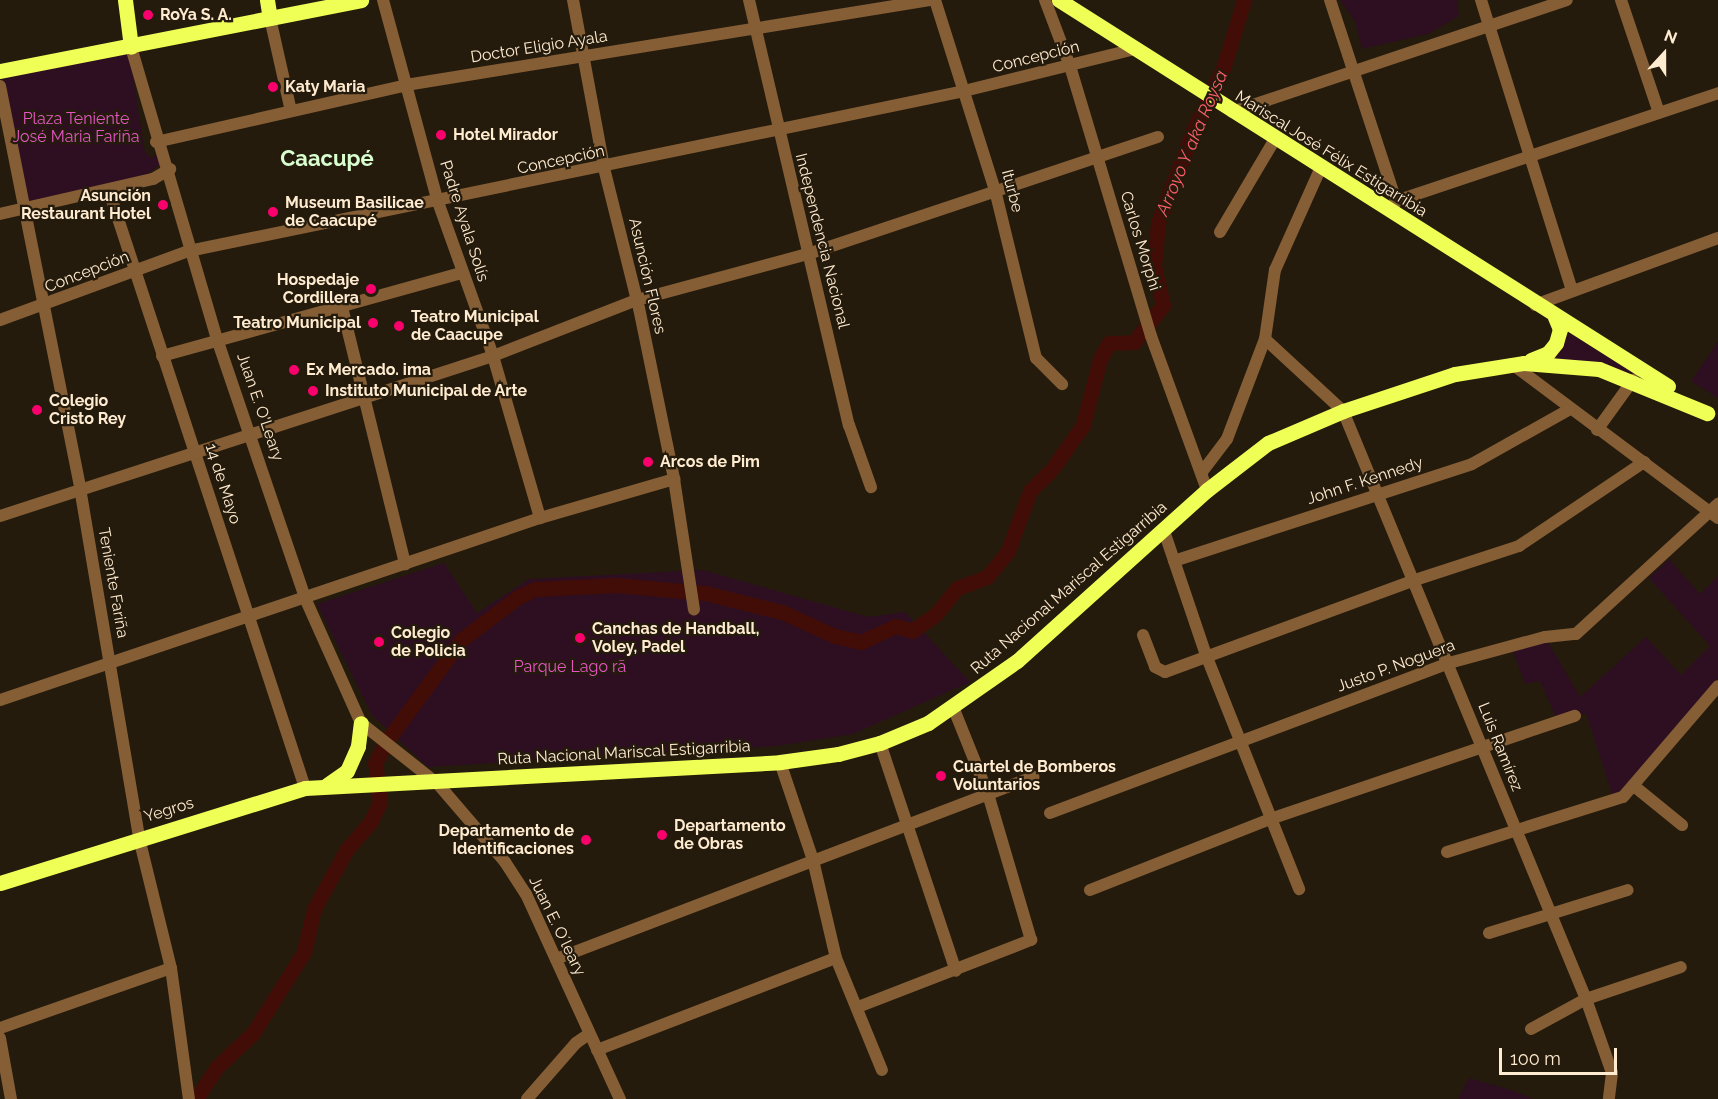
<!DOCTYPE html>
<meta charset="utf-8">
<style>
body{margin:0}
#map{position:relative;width:1718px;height:1099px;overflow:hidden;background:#241b0d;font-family:Raleway,sans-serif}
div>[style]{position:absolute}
.green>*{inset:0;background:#2e0f21}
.river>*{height:15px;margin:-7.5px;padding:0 7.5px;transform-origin:7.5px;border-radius:7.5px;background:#420d07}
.minor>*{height:12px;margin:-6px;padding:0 6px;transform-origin:6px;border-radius:6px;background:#855e35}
.major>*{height:15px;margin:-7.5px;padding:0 7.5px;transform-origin:7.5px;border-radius:7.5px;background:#efff56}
.dots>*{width:16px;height:16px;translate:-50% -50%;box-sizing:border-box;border:3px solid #241b0d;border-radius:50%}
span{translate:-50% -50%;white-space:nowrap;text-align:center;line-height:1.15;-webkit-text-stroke:4.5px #241b0d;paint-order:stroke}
.poi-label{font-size:16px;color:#ffebcf;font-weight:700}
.left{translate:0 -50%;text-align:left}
.right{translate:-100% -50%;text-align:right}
.street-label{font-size:16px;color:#ffebcf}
.park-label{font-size:16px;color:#e654c6}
.water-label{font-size:18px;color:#ff5d68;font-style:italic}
.district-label{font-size:22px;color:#d9ffd1;font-weight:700}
.north{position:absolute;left:1634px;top:24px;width:60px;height:60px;-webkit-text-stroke:4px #241b0d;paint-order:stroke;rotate:21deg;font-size:16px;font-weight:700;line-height:24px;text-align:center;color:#ffebcf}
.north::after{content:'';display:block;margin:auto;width:21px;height:27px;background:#ffebcf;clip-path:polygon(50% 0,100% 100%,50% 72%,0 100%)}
.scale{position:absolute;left:1499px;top:1048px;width:118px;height:27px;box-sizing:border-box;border:3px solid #ffebcf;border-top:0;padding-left:8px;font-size:18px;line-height:21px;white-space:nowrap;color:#ffebcf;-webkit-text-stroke:4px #241b0d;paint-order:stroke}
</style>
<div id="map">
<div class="green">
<div style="clip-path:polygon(1340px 0,1457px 0,1459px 16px,1428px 34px,1362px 49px,1355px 21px)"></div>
<div style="clip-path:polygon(129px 53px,145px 152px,151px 158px,160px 153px,163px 162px,142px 178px,28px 205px,2px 78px)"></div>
<div style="clip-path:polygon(1567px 332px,1601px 352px,1636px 374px,1550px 359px)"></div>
<div style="clip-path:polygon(1718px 342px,1718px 398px,1691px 381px)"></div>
<div style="clip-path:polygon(1669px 559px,1700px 594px,1718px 576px,1718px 678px,1623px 791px,1612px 794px,1586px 713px,1558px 722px,1540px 681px,1525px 684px,1511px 646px,1545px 637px,1580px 697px,1646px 637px,1681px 675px,1710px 646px,1649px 578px)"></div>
<div style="clip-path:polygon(444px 563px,477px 613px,529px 579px,703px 570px,868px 617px,905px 612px,970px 682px,853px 734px,777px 746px,428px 767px,372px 715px,317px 604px)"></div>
<div style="clip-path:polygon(1469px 1078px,1514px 1091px,1533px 1099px,1458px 1099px)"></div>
</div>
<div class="river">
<div style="left:196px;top:1099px;width:37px;rotate:-57deg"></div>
<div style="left:216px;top:1068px;width:51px;rotate:-43.4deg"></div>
<div style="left:253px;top:1033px;width:96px;rotate:-57.8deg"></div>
<div style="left:304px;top:952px;width:44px;rotate:-76.9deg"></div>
<div style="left:314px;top:909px;width:68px;rotate:-61.2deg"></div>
<div style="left:347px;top:849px;width:37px;rotate:-49deg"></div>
<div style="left:371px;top:821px;width:21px;rotate:-65deg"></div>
<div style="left:380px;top:802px;width:39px;rotate:-97deg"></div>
<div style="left:375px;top:763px;width:27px;rotate:-62deg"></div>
<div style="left:388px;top:739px;width:123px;rotate:-53.6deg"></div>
<div style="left:461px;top:640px;width:71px;rotate:-37deg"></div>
<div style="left:518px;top:597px;width:19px;rotate:-25deg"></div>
<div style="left:535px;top:589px;width:81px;rotate:-2.8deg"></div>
<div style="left:616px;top:585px;width:89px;rotate:5.1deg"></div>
<div style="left:705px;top:593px;width:79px;rotate:13.9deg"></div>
<div style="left:782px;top:612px;width:58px;rotate:24.4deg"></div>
<div style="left:835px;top:636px;width:27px;rotate:13deg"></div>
<div style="left:861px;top:642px;width:38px;rotate:-25deg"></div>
<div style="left:896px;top:626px;width:17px;rotate:17deg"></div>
<div style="left:912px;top:631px;width:29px;rotate:-35deg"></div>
<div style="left:936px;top:614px;width:33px;rotate:-51deg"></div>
<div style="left:957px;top:588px;width:32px;rotate:-20deg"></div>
<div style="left:987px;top:577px;width:33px;rotate:-51deg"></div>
<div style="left:1008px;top:551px;width:64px;rotate:-69.9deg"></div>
<div style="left:1030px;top:491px;width:31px;rotate:-45deg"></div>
<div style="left:1052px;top:469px;width:54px;rotate:-54.8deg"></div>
<div style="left:1083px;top:425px;width:68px;rotate:-75.6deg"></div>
<div style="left:1100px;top:359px;width:18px;rotate:-61deg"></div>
<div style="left:1109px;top:343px;width:25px;rotate:-2deg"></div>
<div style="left:1134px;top:342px;width:47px;rotate:-51.9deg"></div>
<div style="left:1163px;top:305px;width:39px;rotate:-103deg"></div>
<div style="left:1154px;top:267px;width:44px;rotate:-84.8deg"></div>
<div style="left:1158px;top:223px;width:98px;rotate:-69.2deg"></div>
<div style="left:1193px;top:131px;width:69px;rotate:-64.2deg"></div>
<div style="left:1223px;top:69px;width:72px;rotate:-73.1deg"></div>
</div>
<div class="minor">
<div style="left:383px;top:0;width:209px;rotate:74.8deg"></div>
<div style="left:438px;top:202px;width:164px;rotate:70.3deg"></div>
<div style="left:493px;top:356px;width:169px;rotate:73.8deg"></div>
<div style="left:573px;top:0;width:171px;rotate:79.5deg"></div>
<div style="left:604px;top:168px;width:144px;rotate:76deg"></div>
<div style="left:639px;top:308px;width:175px;rotate:78.4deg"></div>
<div style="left:674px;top:479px;width:132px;rotate:81.3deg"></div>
<div style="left:749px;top:0;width:437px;rotate:76.8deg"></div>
<div style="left:849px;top:425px;width:66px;rotate:70.5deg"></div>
<div style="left:935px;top:0;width:199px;rotate:72.5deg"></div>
<div style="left:995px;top:190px;width:173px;rotate:76.3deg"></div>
<div style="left:1036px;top:358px;width:37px;rotate:45deg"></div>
<div style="left:1045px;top:0;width:71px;rotate:69.3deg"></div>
<div style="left:1070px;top:66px;width:282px;rotate:73.3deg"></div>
<div style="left:1151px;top:336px;width:164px;rotate:70deg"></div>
<div style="left:1330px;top:0;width:212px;rotate:71.8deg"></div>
<div style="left:1481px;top:0;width:304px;rotate:72.6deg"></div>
<div style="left:1621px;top:0;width:119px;rotate:71.4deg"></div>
<div style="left:270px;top:18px;width:95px;rotate:77.3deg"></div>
<div style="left:131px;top:47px;width:304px;rotate:73.6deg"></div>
<div style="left:217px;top:339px;width:274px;rotate:71.2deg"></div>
<div style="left:305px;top:598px;width:137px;rotate:65.9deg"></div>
<div style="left:361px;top:723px;width:98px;rotate:38.4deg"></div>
<div style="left:438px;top:784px;width:103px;rotate:49.3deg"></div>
<div style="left:505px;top:862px;width:38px;rotate:57deg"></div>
<div style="left:526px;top:894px;width:226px;rotate:65.4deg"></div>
<div style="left:0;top:86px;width:410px;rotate:78.7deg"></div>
<div style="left:80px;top:488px;width:355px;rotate:80.4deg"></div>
<div style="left:139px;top:838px;width:134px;rotate:76.2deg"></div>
<div style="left:171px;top:968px;width:132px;rotate:82.2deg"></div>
<div style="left:1232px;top:112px;width:353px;rotate:-18.5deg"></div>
<div style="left:156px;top:142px;width:256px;rotate:-12.8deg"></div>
<div style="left:406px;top:85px;width:532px;rotate:-9.2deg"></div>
<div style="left:109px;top:191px;width:628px;rotate:71.82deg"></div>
<div style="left:1390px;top:211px;width:12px;rotate:-59deg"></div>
<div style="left:1396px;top:201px;width:340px;rotate:-18.5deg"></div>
<div style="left:0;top:214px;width:157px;rotate:-12.9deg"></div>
<div style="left:153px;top:179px;width:20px;rotate:-30deg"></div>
<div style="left:1220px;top:232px;width:108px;rotate:-59.4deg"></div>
<div style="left:1535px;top:305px;width:195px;rotate:-20.1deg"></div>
<div style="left:342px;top:307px;width:265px;rotate:76.2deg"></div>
<div style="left:0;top:320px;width:201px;rotate:-20.1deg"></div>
<div style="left:189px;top:251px;width:791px;rotate:-11.66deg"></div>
<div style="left:964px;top:91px;width:176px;rotate:-13.8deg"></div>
<div style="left:1265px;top:339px;width:106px;rotate:42.7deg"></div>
<div style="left:1343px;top:411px;width:636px;rotate:67.55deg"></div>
<div style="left:1586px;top:999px;width:78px;rotate:70.6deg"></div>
<div style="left:1612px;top:1073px;width:26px;rotate:97deg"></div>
<div style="left:162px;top:356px;width:311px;rotate:-15.5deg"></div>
<div style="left:1512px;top:364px;width:257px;rotate:36.8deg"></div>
<div style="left:1597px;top:430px;width:62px;rotate:-54.2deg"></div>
<div style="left:1202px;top:472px;width:41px;rotate:-52.9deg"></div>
<div style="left:1227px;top:439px;width:107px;rotate:-69.2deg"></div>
<div style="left:1265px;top:339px;width:70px;rotate:-81.8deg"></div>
<div style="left:1275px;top:270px;width:113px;rotate:-65.9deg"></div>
<div style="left:0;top:516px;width:518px;rotate:-17.98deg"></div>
<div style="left:493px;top:356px;width:155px;rotate:-21.3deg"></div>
<div style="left:637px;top:300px;width:177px;rotate:-15.1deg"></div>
<div style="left:808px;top:254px;width:369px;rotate:-18.5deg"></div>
<div style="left:1164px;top:531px;width:131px;rotate:71.3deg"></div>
<div style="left:1206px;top:655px;width:252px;rotate:68.3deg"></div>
<div style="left:1174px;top:561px;width:313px;rotate:-18deg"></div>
<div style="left:1472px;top:464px;width:112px;rotate:-29.3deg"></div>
<div style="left:1143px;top:635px;width:34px;rotate:69deg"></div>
<div style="left:1155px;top:667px;width:11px;rotate:27deg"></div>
<div style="left:1165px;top:672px;width:263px;rotate:-20.2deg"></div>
<div style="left:1412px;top:581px;width:113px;rotate:-18.1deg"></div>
<div style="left:1519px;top:546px;width:151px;rotate:-33.9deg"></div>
<div style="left:0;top:700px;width:570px;rotate:-18.63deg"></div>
<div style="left:540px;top:518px;width:140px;rotate:-16.2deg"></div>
<div style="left:880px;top:743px;width:240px;rotate:71.6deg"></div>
<div style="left:780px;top:762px;width:103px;rotate:71.4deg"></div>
<div style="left:813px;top:860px;width:101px;rotate:76.8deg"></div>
<div style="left:836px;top:958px;width:121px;rotate:67.7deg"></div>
<div style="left:1634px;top:786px;width:62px;rotate:39.1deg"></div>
<div style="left:1050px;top:813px;width:426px;rotate:-20.6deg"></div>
<div style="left:1449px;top:663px;width:99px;rotate:-15.2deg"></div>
<div style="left:1545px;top:637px;width:31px;rotate:-6deg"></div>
<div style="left:1576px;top:634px;width:193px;rotate:-42.5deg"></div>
<div style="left:1447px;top:852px;width:184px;rotate:-17.4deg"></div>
<div style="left:1623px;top:797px;width:146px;rotate:-49.4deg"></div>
<div style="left:1090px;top:890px;width:193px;rotate:-21.5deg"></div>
<div style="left:1270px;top:819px;width:322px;rotate:-18.7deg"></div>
<div style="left:1489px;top:933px;width:145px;rotate:-17.2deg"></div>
<div style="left:556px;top:959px;width:511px;rotate:-20.88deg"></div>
<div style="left:858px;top:1007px;width:186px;rotate:-21.2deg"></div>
<div style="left:1031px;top:940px;width:152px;rotate:-106.4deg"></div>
<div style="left:988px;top:794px;width:94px;rotate:-111.9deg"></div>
<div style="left:0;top:1028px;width:181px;rotate:-19.3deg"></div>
<div style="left:1531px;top:1029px;width:63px;rotate:-28.6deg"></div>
<div style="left:1586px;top:999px;width:100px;rotate:-18.6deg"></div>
<div style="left:0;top:1038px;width:62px;rotate:79.8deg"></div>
<div style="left:597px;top:1050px;width:256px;rotate:-21.1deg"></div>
<div style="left:527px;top:1099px;width:74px;rotate:-48.8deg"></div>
<div style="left:576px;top:1043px;width:16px;rotate:-35deg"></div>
</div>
<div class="major">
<div style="left:125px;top:0;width:47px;rotate:82.7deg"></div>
<div style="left:267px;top:0;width:18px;rotate:81deg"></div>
<div style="left:1059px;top:0;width:721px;rotate:32.37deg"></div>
<div style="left:0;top:71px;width:368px;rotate:-11.1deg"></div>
<div style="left:1531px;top:360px;width:18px;rotate:-22deg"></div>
<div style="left:1548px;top:353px;width:13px;rotate:-51deg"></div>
<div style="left:1556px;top:343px;width:15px;rotate:-74deg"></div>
<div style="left:1560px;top:329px;width:13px;rotate:-113deg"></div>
<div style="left:327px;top:785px;width:24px;rotate:-35deg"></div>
<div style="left:347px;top:771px;width:27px;rotate:-66deg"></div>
<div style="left:358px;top:746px;width:23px;rotate:-83deg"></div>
<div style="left:0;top:883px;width:319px;rotate:-17.3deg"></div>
<div style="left:305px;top:788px;width:476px;rotate:-3.1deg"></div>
<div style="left:780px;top:762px;width:59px;rotate:-7.9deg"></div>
<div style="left:838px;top:754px;width:43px;rotate:-14.7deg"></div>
<div style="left:880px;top:743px;width:52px;rotate:-22.6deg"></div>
<div style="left:928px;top:723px;width:108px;rotate:-34.9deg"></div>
<div style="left:1017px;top:661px;width:256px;rotate:-42deg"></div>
<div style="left:1207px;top:490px;width:77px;rotate:-37.6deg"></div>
<div style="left:1268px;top:443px;width:82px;rotate:-23.1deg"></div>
<div style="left:1343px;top:411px;width:118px;rotate:-18.3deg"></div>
<div style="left:1455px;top:374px;width:70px;rotate:-9.1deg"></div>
<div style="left:1524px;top:363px;width:75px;rotate:4.6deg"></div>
<div style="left:1599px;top:369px;width:117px;rotate:22.2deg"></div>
</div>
<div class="dots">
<div style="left:148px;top:15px;background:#fa006c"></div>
<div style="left:273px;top:87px;background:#fa006c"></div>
<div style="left:441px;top:135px;background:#fa006c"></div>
<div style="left:163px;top:205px;background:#fa006c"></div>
<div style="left:273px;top:212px;background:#fa006c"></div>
<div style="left:371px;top:289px;background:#fa006c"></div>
<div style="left:373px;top:323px;background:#fa006c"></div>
<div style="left:399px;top:326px;background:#fa006c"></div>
<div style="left:294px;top:370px;background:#fa006c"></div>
<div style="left:313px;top:391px;background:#fa006c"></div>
<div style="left:37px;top:410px;background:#fa006c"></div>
<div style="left:648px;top:462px;background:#fa006c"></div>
<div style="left:580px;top:638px;background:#fa006c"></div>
<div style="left:379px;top:642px;background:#fa006c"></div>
<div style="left:941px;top:776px;background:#fa006c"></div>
<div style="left:662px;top:835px;background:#fa006c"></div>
<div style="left:586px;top:840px;background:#fa006c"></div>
</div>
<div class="poi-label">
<span class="left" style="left:160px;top:15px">RoYa S. A.</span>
<span class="left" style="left:285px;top:87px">Katy Maria</span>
<span class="left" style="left:453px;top:135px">Hotel Mirador</span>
<span class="right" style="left:151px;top:205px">Asunción<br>Restaurant Hotel</span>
<span class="left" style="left:285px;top:212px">Museum Basilicae<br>de Caacupé</span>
<span class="right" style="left:359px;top:289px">Hospedaje<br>Cordillera</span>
<span class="left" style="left:411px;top:326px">Teatro Municipal<br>de Caacupe</span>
<span class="right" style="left:361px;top:323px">Teatro Municipal</span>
<span class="left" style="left:306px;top:370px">Ex Mercado. ima</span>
<span class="left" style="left:325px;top:391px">Instituto Municipal de Arte</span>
<span class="left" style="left:49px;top:410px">Colegio<br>Cristo Rey</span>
<span class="left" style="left:660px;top:462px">Arcos de Pim</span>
<span class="left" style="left:592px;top:638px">Canchas de Handball,<br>Voley, Padel</span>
<span class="left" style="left:391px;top:642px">Colegio<br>de Policia</span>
<span class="left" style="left:953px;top:776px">Cuartel de Bomberos<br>Voluntarios</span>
<span class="left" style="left:674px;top:835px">Departamento<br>de Obras</span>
<span class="right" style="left:574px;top:840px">Departamento de<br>Identificaciones</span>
</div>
<div class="street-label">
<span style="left:539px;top:47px;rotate:-9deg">Doctor Eligio Ayala</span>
<span style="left:1036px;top:57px;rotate:-14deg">Concepción</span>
<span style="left:1331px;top:154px;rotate:32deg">Mariscal José Félix Estigarribia</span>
<span style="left:561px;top:160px;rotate:-12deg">Concepción</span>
<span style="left:1012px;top:191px;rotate:75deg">Iturbe</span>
<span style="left:464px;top:221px;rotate:72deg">Padre Ayala Solís</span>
<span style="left:822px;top:241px;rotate:76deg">Independencia Nacional</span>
<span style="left:1140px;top:241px;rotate:73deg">Carlos Morphi</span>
<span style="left:87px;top:272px;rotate:-21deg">Concepción</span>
<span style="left:647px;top:276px;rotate:77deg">Asunción Flores</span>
<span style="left:260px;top:407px;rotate:71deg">Juan E. O'Leary</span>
<span style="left:1365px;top:481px;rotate:-18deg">John F. Kennedy</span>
<span style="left:223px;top:484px;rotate:72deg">14 de Mayo</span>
<span style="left:113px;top:583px;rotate:80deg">Teniente Fariña</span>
<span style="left:1069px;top:588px;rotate:-41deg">Ruta Nacional Mariscal Estigarribia</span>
<span style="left:1396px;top:666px;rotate:-20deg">Justo P. Noguera</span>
<span style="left:1500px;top:747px;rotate:68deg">Luis Ramírez</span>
<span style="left:624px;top:753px;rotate:-3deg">Ruta Nacional Mariscal Estigarribia</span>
<span style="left:169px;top:810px;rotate:-17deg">Yegros</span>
<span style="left:557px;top:926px;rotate:64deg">Juan E. O´leary</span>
</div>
<div class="park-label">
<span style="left:76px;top:128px">Plaza Teniente<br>José Maria Fariña</span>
<span style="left:570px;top:667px">Parque Lago rã</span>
</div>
<div class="water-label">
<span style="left:1192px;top:143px;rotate:-67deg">Arroyo Y aka Roysa</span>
</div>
<div class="district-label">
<span style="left:327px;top:159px">Caacupé</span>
</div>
<div class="north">N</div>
<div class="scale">100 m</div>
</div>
